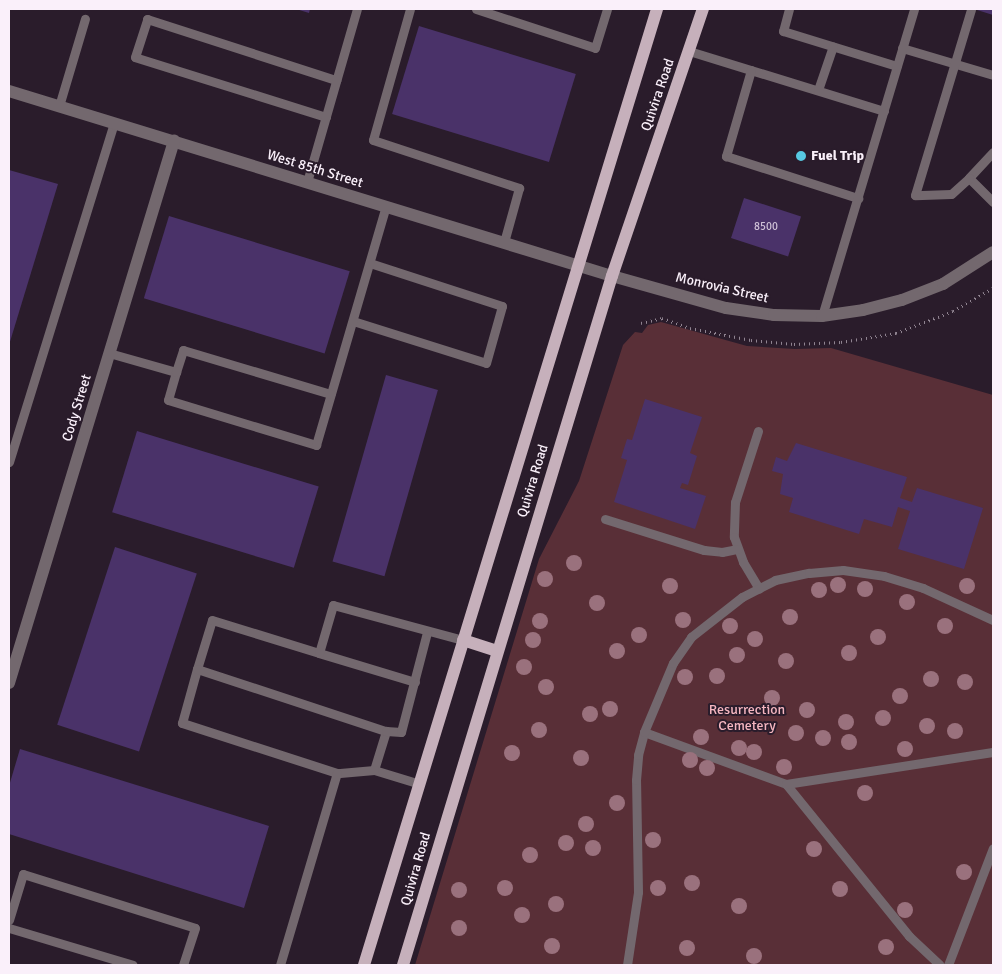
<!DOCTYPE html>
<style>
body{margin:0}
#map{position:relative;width:1002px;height:974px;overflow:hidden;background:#2a1c2b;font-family:Signika,sans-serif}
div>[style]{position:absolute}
.green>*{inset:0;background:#592f37}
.building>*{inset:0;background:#4a3269;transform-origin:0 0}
.path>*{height:3px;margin-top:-1.5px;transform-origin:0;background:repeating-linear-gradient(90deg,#908491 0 1px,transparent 0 5px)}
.lane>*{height:9px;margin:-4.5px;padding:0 4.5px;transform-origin:4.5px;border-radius:4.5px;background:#73686e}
.street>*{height:12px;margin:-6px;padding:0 6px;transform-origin:6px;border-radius:6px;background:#73686e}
.primary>*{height:12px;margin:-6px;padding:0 6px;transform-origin:6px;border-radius:6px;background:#c6b0bb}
.trees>*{width:16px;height:16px;margin:-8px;border-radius:50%;background:#9a717d}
.dots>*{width:14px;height:14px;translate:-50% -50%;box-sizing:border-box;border:2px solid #2a1c2b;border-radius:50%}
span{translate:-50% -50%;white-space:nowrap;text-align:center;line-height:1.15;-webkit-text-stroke:4px #2a1c2b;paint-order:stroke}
.number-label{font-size:11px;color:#cec0d6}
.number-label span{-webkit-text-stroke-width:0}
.street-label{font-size:14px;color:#faf0fa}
.poi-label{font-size:14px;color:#faf0fa;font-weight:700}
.left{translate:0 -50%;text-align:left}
.park-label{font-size:14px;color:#f5b6c0}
.frame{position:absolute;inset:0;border:10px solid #faf0fa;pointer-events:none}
</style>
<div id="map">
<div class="green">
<div style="clip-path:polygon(661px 322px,747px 346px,795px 349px,831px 348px,993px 395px,993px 965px,415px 965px,539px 559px,579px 481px,623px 345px,635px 332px,642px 333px,648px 325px)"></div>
</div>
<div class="building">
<div style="clip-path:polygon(296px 9px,310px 9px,309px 13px)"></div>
<div style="clip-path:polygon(974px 9px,993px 9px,993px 15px)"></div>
<div style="left:419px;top:26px;width:164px;height:92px;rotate:17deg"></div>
<div style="clip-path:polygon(9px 170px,58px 184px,9px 345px)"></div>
<div style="left:744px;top:198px;width:60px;height:42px;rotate:18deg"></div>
<div style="left:169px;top:216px;width:189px;height:86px;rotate:17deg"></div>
<div style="left:386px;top:375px;width:54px;height:194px;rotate:16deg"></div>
<div style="clip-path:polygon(645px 399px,702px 417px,690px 453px,697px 456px,688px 485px,682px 483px,680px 488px,706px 496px,695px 529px,614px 502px,627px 460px,621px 458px,627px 439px,632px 440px)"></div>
<div style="left:137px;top:431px;width:190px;height:85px;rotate:17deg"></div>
<div style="clip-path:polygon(796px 443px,907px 477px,900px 498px,912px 502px,917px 488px,983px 508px,964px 569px,898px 549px,910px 511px,898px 507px,892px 527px,864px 519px,859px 534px,789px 512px,793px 498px,780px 494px,783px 474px,772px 471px,776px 457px,787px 461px)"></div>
<div style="left:115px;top:547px;width:86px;height:187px;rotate:18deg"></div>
<div style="clip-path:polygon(20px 749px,269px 826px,244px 908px,9px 834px,9px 786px)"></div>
</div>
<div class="path">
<div style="left:641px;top:323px;width:22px;rotate:-13deg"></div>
<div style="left:662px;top:318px;width:30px;rotate:20deg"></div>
<div style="left:690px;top:328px;width:62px;rotate:11.1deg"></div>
<div style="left:751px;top:340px;width:43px;rotate:5.3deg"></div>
<div style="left:794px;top:344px;width:47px;rotate:-2.4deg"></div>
<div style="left:841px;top:342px;width:56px;rotate:-9.3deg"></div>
<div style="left:896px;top:333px;width:61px;rotate:-21.1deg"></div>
<div style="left:953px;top:311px;width:46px;rotate:-29.9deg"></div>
</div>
<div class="lane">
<div style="left:410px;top:9px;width:136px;rotate:105.8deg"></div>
<div style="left:373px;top:140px;width:154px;rotate:18.2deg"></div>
<div style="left:519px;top:188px;width:56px;rotate:105.5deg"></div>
<div style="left:476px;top:9px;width:125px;rotate:18.1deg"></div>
<div style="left:595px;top:48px;width:41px;rotate:-72.9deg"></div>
<div style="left:789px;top:9px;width:23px;rotate:105deg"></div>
<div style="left:783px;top:31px;width:119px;rotate:17.1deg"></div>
<div style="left:902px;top:48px;width:95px;rotate:16.5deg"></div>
<div style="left:689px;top:51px;width:204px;rotate:17.1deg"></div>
<div style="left:751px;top:70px;width:90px;rotate:106.2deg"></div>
<div style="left:726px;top:156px;width:139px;rotate:17.7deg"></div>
<div style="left:818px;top:90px;width:46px;rotate:-71.2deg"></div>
<div style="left:59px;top:106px;width:91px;rotate:-73.4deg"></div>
<div style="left:326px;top:117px;width:200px;rotate:-162.6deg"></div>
<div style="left:135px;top:57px;width:40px;rotate:-72deg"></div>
<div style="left:147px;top:19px;width:199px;rotate:17.9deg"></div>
<div style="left:993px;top:152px;width:35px;rotate:133deg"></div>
<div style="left:969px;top:178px;width:34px;rotate:45deg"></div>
<div style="left:969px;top:178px;width:24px;rotate:138deg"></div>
<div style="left:951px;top:194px;width:36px;rotate:178deg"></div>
<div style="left:915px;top:195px;width:194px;rotate:-73.2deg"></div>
<div style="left:307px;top:182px;width:180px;rotate:-73.9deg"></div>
<div style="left:822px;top:316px;width:320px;rotate:-73.3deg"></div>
<div style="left:353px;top:321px;width:139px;rotate:17.5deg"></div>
<div style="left:486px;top:363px;width:59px;rotate:-74.3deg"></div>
<div style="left:502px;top:306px;width:139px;rotate:-162deg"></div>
<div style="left:109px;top:353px;width:70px;rotate:15.8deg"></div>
<div style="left:176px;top:372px;width:29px;rotate:106deg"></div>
<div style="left:168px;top:400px;width:155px;rotate:16.9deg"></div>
<div style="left:316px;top:445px;width:249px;rotate:-73.7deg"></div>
<div style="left:176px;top:372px;width:23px;rotate:-72deg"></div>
<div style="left:183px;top:350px;width:154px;rotate:16.6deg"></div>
<div style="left:758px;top:431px;width:75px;rotate:107.9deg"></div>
<div style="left:735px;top:502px;width:35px;rotate:92deg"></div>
<div style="left:734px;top:537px;width:27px;rotate:70deg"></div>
<div style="left:743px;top:562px;width:31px;rotate:59deg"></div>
<div style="left:9px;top:462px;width:355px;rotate:-72.8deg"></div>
<div style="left:605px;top:519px;width:104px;rotate:17.4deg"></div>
<div style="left:704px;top:550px;width:18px;rotate:6deg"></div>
<div style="left:722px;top:552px;width:16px;rotate:-11deg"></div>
<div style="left:197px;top:669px;width:51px;rotate:-73deg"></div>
<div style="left:212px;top:620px;width:112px;rotate:17.1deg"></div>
<div style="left:415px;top:682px;width:100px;rotate:-163.2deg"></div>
<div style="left:319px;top:653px;width:50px;rotate:-73.7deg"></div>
<div style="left:333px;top:605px;width:135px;rotate:15.1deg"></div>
<div style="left:644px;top:732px;width:151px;rotate:20.1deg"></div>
<div style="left:786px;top:784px;width:196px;rotate:51deg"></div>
<div style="left:909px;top:936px;width:42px;rotate:43.1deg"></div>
<div style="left:374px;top:770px;width:41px;rotate:-72.9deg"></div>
<div style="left:420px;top:784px;width:48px;rotate:-163.1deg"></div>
<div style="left:374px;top:770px;width:37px;rotate:175deg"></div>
<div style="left:337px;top:773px;width:163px;rotate:-162.1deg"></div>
<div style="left:182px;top:723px;width:56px;rotate:-74.5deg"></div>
<div style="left:197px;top:669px;width:199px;rotate:18.2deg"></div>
<div style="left:386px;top:731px;width:15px;rotate:4deg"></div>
<div style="left:401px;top:732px;width:103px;rotate:-75.4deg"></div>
<div style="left:786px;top:784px;width:209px;rotate:-8.8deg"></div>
<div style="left:9px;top:920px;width:48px;rotate:-73.1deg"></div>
<div style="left:23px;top:874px;width:180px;rotate:17.4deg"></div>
<div style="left:195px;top:928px;width:39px;rotate:108deg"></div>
<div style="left:9px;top:928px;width:129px;rotate:16.6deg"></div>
<div style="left:280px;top:965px;width:200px;rotate:-73.5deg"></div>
<div style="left:627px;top:965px;width:74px;rotate:-81.4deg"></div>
<div style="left:638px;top:892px;width:112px;rotate:-91deg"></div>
<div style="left:636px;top:780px;width:25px;rotate:-85deg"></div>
<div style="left:638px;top:755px;width:24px;rotate:-75deg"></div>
<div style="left:644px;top:732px;width:75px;rotate:-67.2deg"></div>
<div style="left:673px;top:663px;width:32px;rotate:-55deg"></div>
<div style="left:691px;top:637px;width:65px;rotate:-38.1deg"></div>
<div style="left:742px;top:597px;width:37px;rotate:-27deg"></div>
<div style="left:775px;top:580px;width:35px;rotate:-12deg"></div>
<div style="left:809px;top:573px;width:34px;rotate:-5deg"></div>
<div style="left:843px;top:570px;width:41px;rotate:8.3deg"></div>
<div style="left:884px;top:576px;width:41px;rotate:17.1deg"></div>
<div style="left:923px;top:588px;width:77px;rotate:24.6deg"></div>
<div style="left:948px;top:965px;width:125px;rotate:-69deg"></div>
</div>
<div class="street">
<div style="left:9px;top:91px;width:631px;rotate:17.06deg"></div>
<div style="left:612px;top:276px;width:118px;rotate:15.7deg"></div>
<div style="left:726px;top:308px;width:49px;rotate:8.3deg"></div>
<div style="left:774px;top:315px;width:48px;rotate:1.2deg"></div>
<div style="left:822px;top:316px;width:41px;rotate:-8.3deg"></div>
<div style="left:863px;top:310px;width:40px;rotate:-14.4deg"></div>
<div style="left:902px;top:300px;width:44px;rotate:-21.3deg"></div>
<div style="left:943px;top:284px;width:59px;rotate:-32.6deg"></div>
<div style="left:9px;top:683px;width:567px;rotate:-73.07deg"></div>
</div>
<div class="primary">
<div style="left:463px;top:640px;width:35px;rotate:18deg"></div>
<div style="left:364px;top:965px;width:1000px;rotate:-72.96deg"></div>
<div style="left:403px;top:965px;width:720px;rotate:-73.13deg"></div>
<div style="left:612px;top:276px;width:282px;rotate:-71.2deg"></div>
</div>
<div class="trees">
<div style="left:574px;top:563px"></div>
<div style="left:545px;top:579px"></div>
<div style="left:838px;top:585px"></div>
<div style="left:670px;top:586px"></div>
<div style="left:967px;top:586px"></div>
<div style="left:865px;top:589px"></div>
<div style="left:819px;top:590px"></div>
<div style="left:907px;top:602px"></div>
<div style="left:597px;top:603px"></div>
<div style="left:790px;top:617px"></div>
<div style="left:683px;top:620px"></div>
<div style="left:540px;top:621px"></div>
<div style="left:730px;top:626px"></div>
<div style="left:945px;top:626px"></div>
<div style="left:639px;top:635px"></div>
<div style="left:878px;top:637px"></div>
<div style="left:755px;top:639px"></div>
<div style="left:533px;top:640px"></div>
<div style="left:617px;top:651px"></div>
<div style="left:849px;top:653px"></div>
<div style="left:737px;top:655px"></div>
<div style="left:786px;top:661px"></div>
<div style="left:524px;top:667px"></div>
<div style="left:717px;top:676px"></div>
<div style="left:685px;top:677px"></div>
<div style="left:931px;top:679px"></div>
<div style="left:965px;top:682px"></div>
<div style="left:546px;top:687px"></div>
<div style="left:900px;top:696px"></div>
<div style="left:772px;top:698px"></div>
<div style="left:610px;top:709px"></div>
<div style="left:807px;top:710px"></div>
<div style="left:590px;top:714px"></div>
<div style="left:883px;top:718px"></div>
<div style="left:846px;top:722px"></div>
<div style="left:927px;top:726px"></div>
<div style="left:539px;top:730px"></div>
<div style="left:955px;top:731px"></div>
<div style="left:796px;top:733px"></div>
<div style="left:701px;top:737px"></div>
<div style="left:823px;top:738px"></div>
<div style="left:849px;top:742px"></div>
<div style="left:739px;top:748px"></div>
<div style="left:905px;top:749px"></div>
<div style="left:754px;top:752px"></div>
<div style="left:512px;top:753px"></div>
<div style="left:581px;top:758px"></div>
<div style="left:690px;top:760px"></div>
<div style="left:784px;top:767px"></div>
<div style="left:707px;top:768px"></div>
<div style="left:865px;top:793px"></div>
<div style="left:617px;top:803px"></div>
<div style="left:586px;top:824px"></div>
<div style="left:653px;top:840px"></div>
<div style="left:566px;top:843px"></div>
<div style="left:593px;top:848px"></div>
<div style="left:814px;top:849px"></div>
<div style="left:530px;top:855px"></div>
<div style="left:964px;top:872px"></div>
<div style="left:692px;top:883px"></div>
<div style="left:505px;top:888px"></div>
<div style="left:658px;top:888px"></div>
<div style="left:840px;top:889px"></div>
<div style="left:459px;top:890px"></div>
<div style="left:556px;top:904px"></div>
<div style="left:739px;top:906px"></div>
<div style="left:905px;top:910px"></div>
<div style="left:522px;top:915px"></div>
<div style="left:459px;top:928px"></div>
<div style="left:552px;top:946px"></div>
<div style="left:886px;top:947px"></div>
<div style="left:687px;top:948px"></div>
<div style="left:754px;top:956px"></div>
</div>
<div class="dots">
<div style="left:801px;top:156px;background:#57c9e2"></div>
</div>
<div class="number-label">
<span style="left:766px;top:227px">8500</span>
</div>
<div class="street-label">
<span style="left:658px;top:95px;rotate:-71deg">Quivira Road</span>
<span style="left:315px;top:169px;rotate:17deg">West 85th Street</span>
<span style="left:722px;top:288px;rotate:13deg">Monrovia Street</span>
<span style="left:77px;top:408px;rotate:-73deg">Cody Street</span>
<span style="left:533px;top:481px;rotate:-73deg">Quivira Road</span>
<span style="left:416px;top:869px;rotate:-74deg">Quivira Road</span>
</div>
<div class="poi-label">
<span class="left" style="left:811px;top:156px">Fuel Trip</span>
</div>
<div class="park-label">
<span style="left:747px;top:718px">Resurrection<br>Cemetery</span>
</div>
<div class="frame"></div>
</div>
